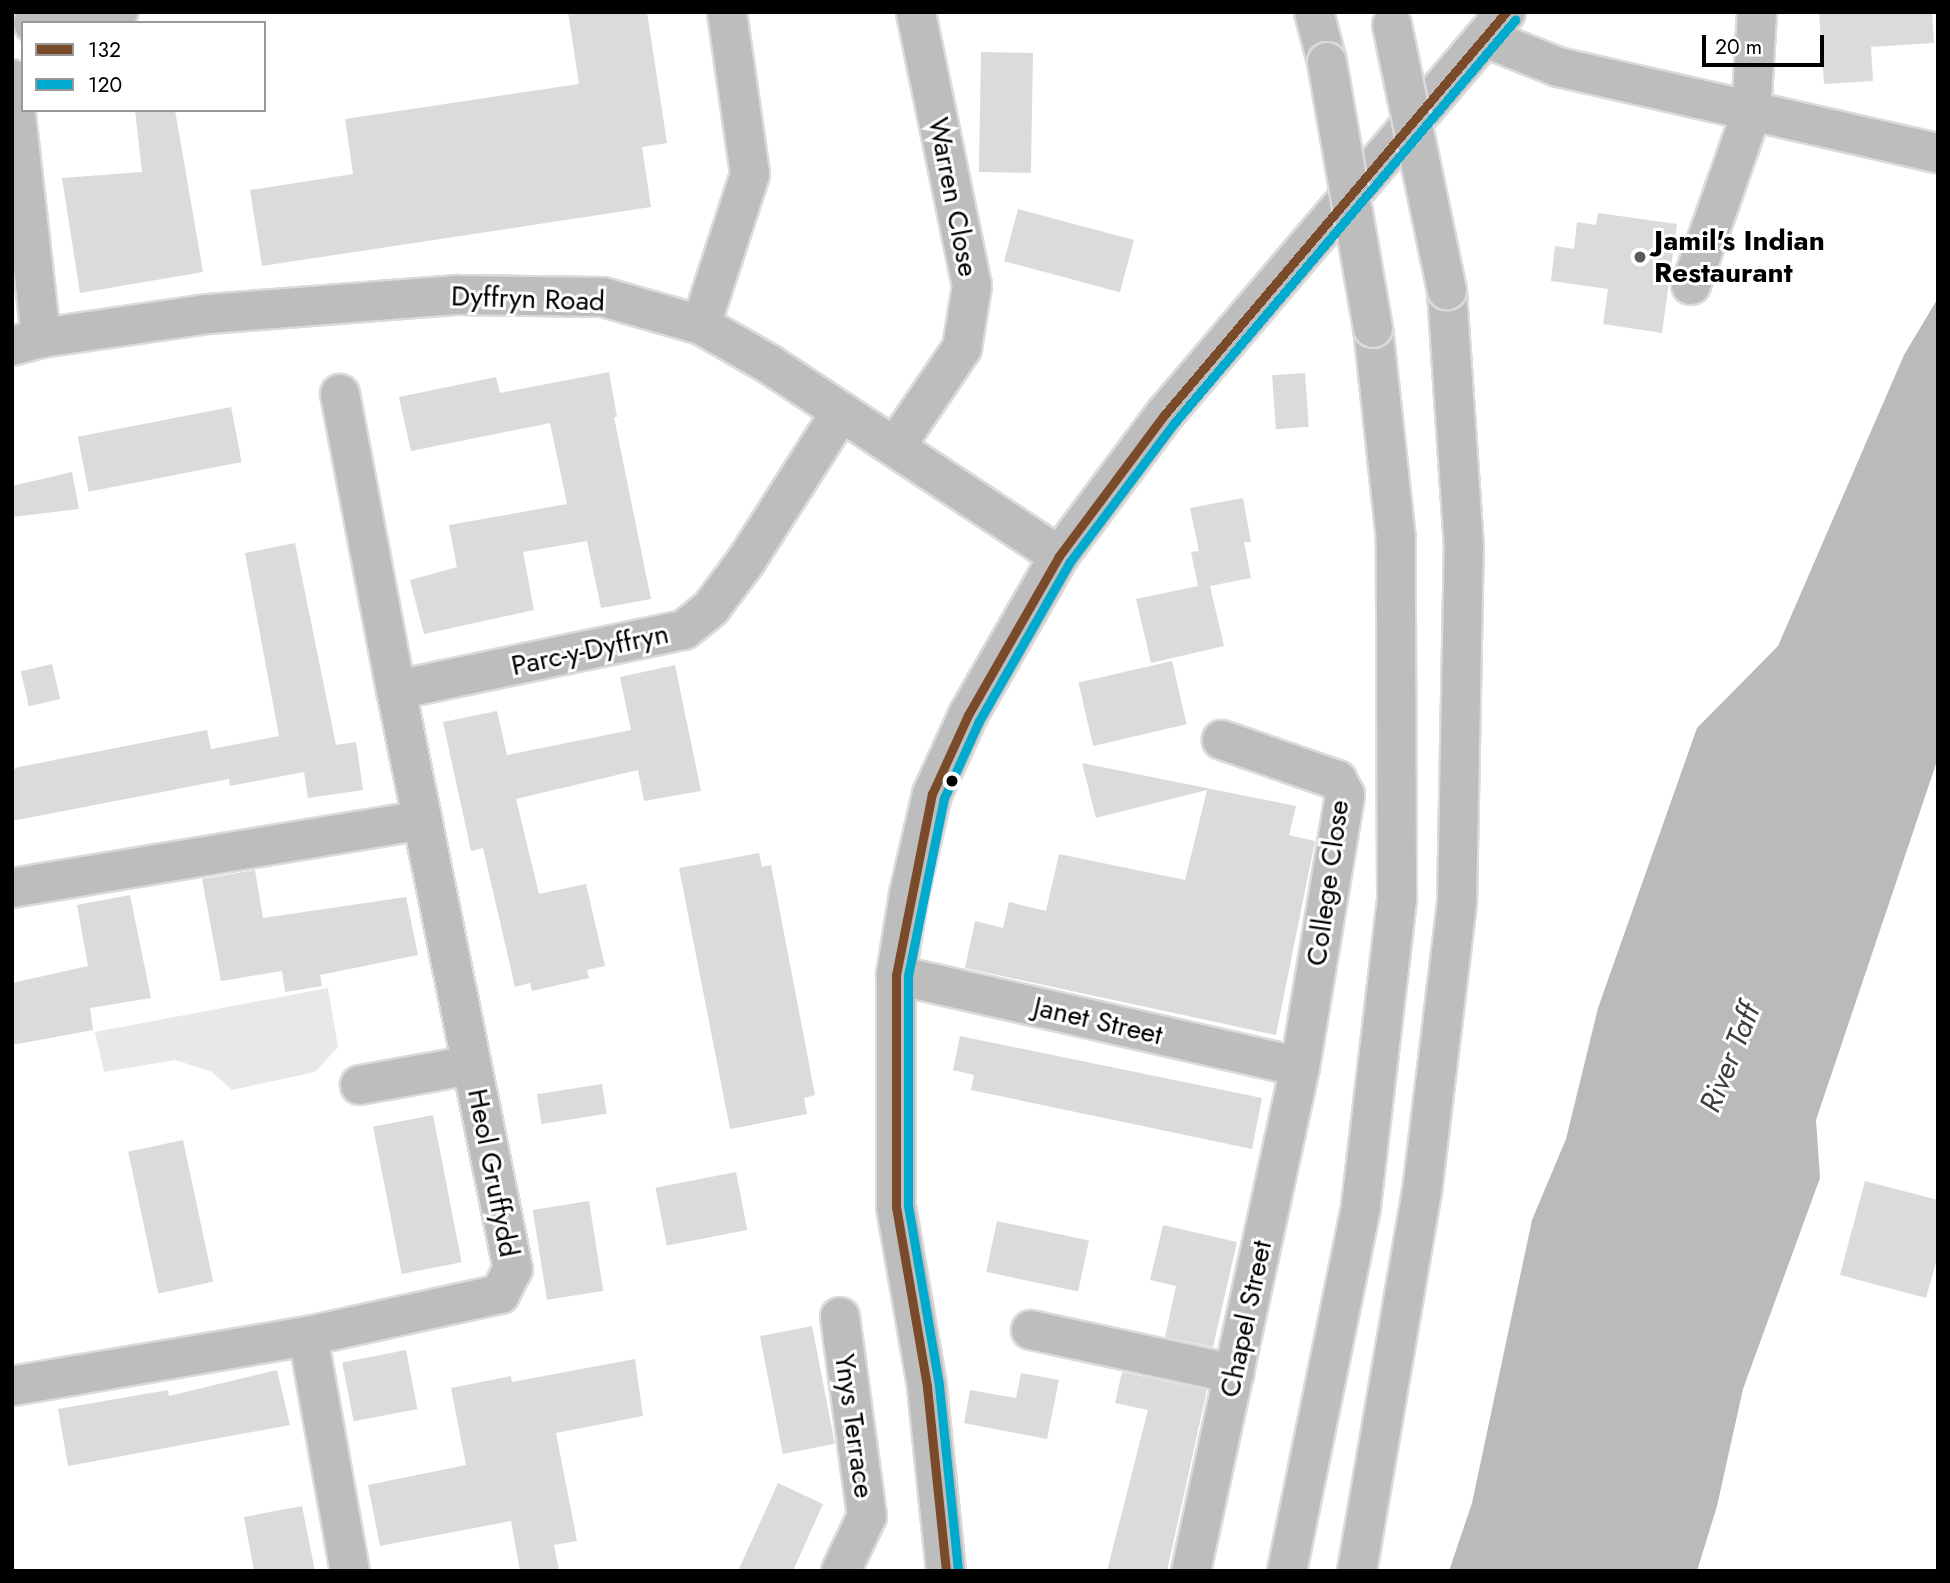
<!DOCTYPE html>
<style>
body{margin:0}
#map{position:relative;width:1950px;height:1583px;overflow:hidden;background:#fff;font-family:Jost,sans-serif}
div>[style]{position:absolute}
.green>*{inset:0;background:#e8e8e8}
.water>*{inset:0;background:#bababa}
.building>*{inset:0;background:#dbdbdb;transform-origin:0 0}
.roads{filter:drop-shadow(2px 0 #dbdbdb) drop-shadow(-2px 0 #dbdbdb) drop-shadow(0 2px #dbdbdb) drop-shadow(0 -2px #dbdbdb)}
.street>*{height:38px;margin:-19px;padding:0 19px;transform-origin:19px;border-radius:19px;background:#bdbdbd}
.primary>*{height:38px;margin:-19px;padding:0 19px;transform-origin:19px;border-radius:19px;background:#bdbdbd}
.highway>*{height:38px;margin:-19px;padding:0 19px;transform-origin:19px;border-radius:19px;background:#bdbdbd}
.bridges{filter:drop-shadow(2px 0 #dbdbdb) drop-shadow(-2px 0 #dbdbdb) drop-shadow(0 2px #dbdbdb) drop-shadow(0 -2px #dbdbdb)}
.highway-bridge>*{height:38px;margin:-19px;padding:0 19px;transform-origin:19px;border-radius:19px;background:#bdbdbd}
.bus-1>*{height:9px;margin:-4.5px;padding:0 4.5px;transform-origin:4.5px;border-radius:4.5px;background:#7a4b2a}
.bus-2>*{height:9px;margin:-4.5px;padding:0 4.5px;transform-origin:4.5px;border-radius:4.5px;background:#00a9ce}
.dots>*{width:19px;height:19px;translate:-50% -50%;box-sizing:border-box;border:4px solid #fff;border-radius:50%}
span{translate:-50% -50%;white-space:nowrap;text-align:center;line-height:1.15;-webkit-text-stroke:6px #fff;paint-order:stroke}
.street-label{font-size:28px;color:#000}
.poi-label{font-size:28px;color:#000;font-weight:700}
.left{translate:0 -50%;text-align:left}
.water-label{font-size:30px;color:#3d3d3d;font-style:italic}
.frame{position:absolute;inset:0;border:14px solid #000;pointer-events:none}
.legend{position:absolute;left:21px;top:21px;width:245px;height:91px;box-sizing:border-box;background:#fff;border:2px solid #999;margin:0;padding:9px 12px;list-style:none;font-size:21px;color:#000}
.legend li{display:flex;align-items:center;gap:14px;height:35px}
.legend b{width:35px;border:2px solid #999}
.scale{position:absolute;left:1702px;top:35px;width:122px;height:32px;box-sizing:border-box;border:4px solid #000;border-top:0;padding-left:9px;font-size:21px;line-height:24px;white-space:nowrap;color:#000;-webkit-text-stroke:5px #fff;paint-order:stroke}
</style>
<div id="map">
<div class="green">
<div style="clip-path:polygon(328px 988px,338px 1047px,315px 1072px,232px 1090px,212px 1072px,175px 1060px,104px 1072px,95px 1032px)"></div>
</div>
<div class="water">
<div style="clip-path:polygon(1938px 298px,1938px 758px,1816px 1120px,1820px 1178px,1743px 1389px,1717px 1506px,1697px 1571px,1449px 1571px,1472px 1503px,1532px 1220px,1566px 1139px,1598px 1008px,1697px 728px,1778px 646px,1904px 355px)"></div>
</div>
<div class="building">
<div style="clip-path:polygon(568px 12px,647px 12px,667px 143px,642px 147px,651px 207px,262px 266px,250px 190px,353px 174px,345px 119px,579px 84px)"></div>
<div style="clip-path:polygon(1819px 12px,1932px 12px,1934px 43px,1871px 47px,1873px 81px,1824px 84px)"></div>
<div style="left:981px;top:52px;width:52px;height:120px;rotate:1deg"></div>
<div style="clip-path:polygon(135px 110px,175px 110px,203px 272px,80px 293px,62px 178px,142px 172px)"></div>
<div style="left:1018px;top:209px;width:120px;height:54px;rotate:15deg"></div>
<div style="clip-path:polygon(1598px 213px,1677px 224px,1662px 333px,1603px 324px,1608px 289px,1551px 281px,1555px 246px,1574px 249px,1577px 222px,1596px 225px)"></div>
<div style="clip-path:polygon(609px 372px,617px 417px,614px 417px,651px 599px,601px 608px,587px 541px,523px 552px,534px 610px,424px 634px,410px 580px,457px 567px,449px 525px,567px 504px,550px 423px,411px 451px,399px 397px,496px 377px,500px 393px)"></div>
<div style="left:1305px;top:373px;width:54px;height:33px;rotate:86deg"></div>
<div style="left:231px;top:407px;width:56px;height:156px;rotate:79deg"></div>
<div style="clip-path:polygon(72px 472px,79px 509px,12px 517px,12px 486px)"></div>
<div style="clip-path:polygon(1243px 498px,1251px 542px,1244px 542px,1251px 578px,1210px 586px,1224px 646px,1151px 663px,1136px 599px,1198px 586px,1191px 552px,1199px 551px,1190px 508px)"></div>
<div style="clip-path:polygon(295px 543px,336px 745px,356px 742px,363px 790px,308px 798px,304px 772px,230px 786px,229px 779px,12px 821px,12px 770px,19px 767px,207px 730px,211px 749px,279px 736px,245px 553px)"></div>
<div style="left:1172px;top:661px;width:65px;height:96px;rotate:77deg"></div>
<div style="left:52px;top:664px;width:36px;height:32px;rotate:77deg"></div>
<div style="clip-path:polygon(675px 665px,701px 791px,644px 801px,638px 770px,516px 799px,539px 894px,586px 884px,605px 966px,587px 970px,589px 978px,532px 991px,530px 983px,515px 987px,483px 848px,471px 851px,443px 722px,497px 711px,507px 755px,631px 730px,620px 677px)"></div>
<div style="clip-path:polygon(1082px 763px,1296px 806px,1289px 835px,1315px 841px,1276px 1035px,965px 968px,975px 921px,1003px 928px,1009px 902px,1046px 911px,1059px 854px,1185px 880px,1207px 790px,1096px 818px)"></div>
<div style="clip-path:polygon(759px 853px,762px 867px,771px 865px,815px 1095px,804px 1098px,807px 1114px,730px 1129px,679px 868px)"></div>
<div style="clip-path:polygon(255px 870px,263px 918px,406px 897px,418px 955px,320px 975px,322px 986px,285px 992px,282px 971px,221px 981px,202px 879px)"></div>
<div style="clip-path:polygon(130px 895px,151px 998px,90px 1008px,93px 1030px,12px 1045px,12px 983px,88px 966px,77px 905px)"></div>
<div style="clip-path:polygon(960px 1036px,1262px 1098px,1252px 1149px,971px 1090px,974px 1075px,953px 1070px)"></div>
<div style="left:602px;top:1084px;width:30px;height:66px;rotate:81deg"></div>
<div style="left:433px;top:1115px;width:150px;height:61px;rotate:79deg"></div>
<div style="left:183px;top:1140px;width:145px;height:56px;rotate:78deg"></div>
<div style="left:736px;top:1172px;width:59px;height:82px;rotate:79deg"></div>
<div style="clip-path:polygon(1865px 1181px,1938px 1200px,1938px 1255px,1926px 1298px,1840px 1275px)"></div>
<div style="left:589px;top:1201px;width:91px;height:57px;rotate:81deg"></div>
<div style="left:997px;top:1221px;width:94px;height:52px;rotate:12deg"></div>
<div style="clip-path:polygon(1163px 1225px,1237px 1242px,1213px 1347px,1165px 1337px,1176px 1286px,1150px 1280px)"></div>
<div style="left:812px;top:1326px;width:120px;height:53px;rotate:79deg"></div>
<div style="left:406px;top:1350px;width:60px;height:65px;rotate:79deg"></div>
<div style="clip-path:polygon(635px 1359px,643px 1416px,556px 1433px,577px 1541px,554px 1545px,559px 1571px,520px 1571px,511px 1521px,380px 1546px,368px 1485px,466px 1465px,451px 1388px,511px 1376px,512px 1382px)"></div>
<div style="clip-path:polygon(277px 1370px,290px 1425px,68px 1466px,58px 1409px,168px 1390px,169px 1396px)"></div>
<div style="clip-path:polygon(1122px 1372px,1207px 1390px,1167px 1571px,1107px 1571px,1148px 1410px,1115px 1403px)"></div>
<div style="clip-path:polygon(1021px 1373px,1059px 1380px,1047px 1439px,964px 1423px,970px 1390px,1016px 1398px)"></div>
<div style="clip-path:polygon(778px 1483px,823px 1504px,793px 1571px,738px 1571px)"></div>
<div style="clip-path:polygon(302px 1506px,315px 1571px,254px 1571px,244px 1517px)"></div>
</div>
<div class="roads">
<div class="street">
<div style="left:33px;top:23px;width:86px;rotate:-7.4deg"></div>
<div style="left:1488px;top:39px;width:75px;rotate:21.8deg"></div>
<div style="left:1558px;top:67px;width:390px;rotate:12.8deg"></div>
<div style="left:12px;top:79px;width:261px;rotate:83.6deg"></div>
<div style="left:1691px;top:285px;width:181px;rotate:-70.7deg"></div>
<div style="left:1751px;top:114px;width:102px;rotate:-86.6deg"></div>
<div style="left:701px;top:325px;width:159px;rotate:-72deg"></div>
<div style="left:750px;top:174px;width:164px;rotate:-98.1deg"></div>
<div style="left:12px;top:346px;width:30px;rotate:-15deg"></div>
<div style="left:41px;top:338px;width:169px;rotate:-8.2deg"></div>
<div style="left:208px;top:314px;width:250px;rotate:-4.4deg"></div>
<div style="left:457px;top:295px;width:146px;rotate:0.8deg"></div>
<div style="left:603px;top:297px;width:102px;rotate:15.9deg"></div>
<div style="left:701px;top:325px;width:78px;rotate:29.8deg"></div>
<div style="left:769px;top:364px;width:348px;rotate:33.5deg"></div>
<div style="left:340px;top:394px;width:301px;rotate:79.3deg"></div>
<div style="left:895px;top:447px;width:120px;rotate:-55.9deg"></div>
<div style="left:962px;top:348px;width:63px;rotate:-80.8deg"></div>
<div style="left:972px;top:286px;width:280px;rotate:-101.6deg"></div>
<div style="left:12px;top:888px;width:416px;rotate:-9.4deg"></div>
<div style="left:896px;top:975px;width:414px;rotate:12.8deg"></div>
<div style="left:360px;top:1085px;width:113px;rotate:-10.2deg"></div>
<div style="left:840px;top:1317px;width:201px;rotate:82.3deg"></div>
<div style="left:867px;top:1516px;width:61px;rotate:115.3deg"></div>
<div style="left:1031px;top:1330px;width:208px;rotate:12.2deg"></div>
<div style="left:308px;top:1336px;width:239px;rotate:79.9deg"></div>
<div style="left:12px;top:1386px;width:300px;rotate:-9.6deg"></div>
<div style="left:308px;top:1336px;width:197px;rotate:-12.3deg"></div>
<div style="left:500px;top:1294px;width:28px;rotate:-63deg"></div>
<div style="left:513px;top:1269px;width:591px;rotate:-101.42deg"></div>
<div style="left:396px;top:690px;width:294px;rotate:-11.8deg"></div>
<div style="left:684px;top:630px;width:35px;rotate:-39deg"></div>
<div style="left:711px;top:608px;width:59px;rotate:-53.3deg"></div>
<div style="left:746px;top:561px;width:177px;rotate:-57.5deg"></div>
<div style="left:1191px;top:1571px;width:516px;rotate:-77.8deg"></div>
<div style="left:1300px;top:1067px;width:276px;rotate:-80.6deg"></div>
<div style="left:1345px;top:795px;width:17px;rotate:-118deg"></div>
<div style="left:1337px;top:780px;width:122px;rotate:-160.8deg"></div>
</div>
<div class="primary">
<div style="left:946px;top:1571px;width:186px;rotate:-95.9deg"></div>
<div style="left:927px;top:1386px;width:182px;rotate:-99.8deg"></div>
<div style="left:896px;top:1207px;width:232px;rotate:-90deg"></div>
<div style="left:896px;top:975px;width:82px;rotate:-80.9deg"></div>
<div style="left:909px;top:894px;width:103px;rotate:-77deg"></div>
<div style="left:932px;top:794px;width:87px;rotate:-65.5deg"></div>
<div style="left:968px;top:715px;width:183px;rotate:-60.2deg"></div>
<div style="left:1059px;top:556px;width:177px;rotate:-53.3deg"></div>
<div style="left:1165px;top:414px;width:527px;rotate:-49.69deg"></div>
</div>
<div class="highway">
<div style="left:1314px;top:12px;width:52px;rotate:75.4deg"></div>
<div style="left:1287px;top:1571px;width:372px;rotate:-78.5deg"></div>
<div style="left:1361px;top:1206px;width:310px;rotate:-83.3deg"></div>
<div style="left:1397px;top:898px;width:359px;rotate:-90.2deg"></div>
<div style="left:1396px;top:539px;width:212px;rotate:-96.2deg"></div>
<div style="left:1357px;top:1571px;width:385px;rotate:-80.3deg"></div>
<div style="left:1422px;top:1192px;width:291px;rotate:-83.1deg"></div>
<div style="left:1457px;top:903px;width:355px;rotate:-88.9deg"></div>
<div style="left:1464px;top:548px;width:259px;rotate:-93.8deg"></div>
</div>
</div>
<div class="bridges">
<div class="highway-bridge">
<div style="left:1392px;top:25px;width:271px;rotate:78.3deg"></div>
<div style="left:1327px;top:62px;width:270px;rotate:80.2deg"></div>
</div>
</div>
<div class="bus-1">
<div style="left:946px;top:1571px;width:186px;rotate:-95.9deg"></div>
<div style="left:927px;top:1386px;width:182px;rotate:-99.8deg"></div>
<div style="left:896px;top:1207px;width:232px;rotate:-90deg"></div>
<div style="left:896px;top:975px;width:185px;rotate:-78.8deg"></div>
<div style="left:932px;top:794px;width:87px;rotate:-65.5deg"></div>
<div style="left:968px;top:715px;width:183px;rotate:-60.2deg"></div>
<div style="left:1059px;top:556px;width:177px;rotate:-53.3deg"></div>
<div style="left:1165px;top:414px;width:527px;rotate:-49.69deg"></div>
</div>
<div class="bus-2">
<div style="left:958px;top:1570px;width:186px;rotate:-95.9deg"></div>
<div style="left:939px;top:1385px;width:182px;rotate:-99.8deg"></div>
<div style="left:908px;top:1206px;width:230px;rotate:-90deg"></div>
<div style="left:908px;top:976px;width:182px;rotate:-78.6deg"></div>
<div style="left:944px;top:798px;width:85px;rotate:-65.6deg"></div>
<div style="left:979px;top:721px;width:182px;rotate:-60.3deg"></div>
<div style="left:1069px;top:563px;width:176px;rotate:-53.1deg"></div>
<div style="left:1175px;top:422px;width:527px;rotate:-49.78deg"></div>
</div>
<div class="dots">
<div style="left:1640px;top:257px;background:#595959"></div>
<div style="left:952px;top:781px;background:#000"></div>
</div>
<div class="street-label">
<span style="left:953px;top:197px;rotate:79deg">Warren Close</span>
<span style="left:528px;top:299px;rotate:2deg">Dyffryn Road</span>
<span style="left:590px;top:650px;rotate:-12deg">Parc-y-Dyffryn</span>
<span style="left:1328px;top:883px;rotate:-82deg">College Close</span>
<span style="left:1098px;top:1021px;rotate:13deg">Janet Street</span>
<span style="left:493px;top:1173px;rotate:79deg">Heol Gruffydd</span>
<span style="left:1246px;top:1319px;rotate:-78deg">Chapel Street</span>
<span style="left:854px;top:1426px;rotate:82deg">Ynys Terrace</span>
</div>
<div class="poi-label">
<span class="left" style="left:1654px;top:257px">Jamil's Indian<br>Restaurant</span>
</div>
<div class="water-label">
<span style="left:1730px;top:1058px;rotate:-68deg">River Taff</span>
</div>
<div class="frame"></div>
<ul class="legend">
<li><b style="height:9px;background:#7a4b2a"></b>132</li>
<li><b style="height:9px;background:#00a9ce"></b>120</li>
</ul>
<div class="scale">20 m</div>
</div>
